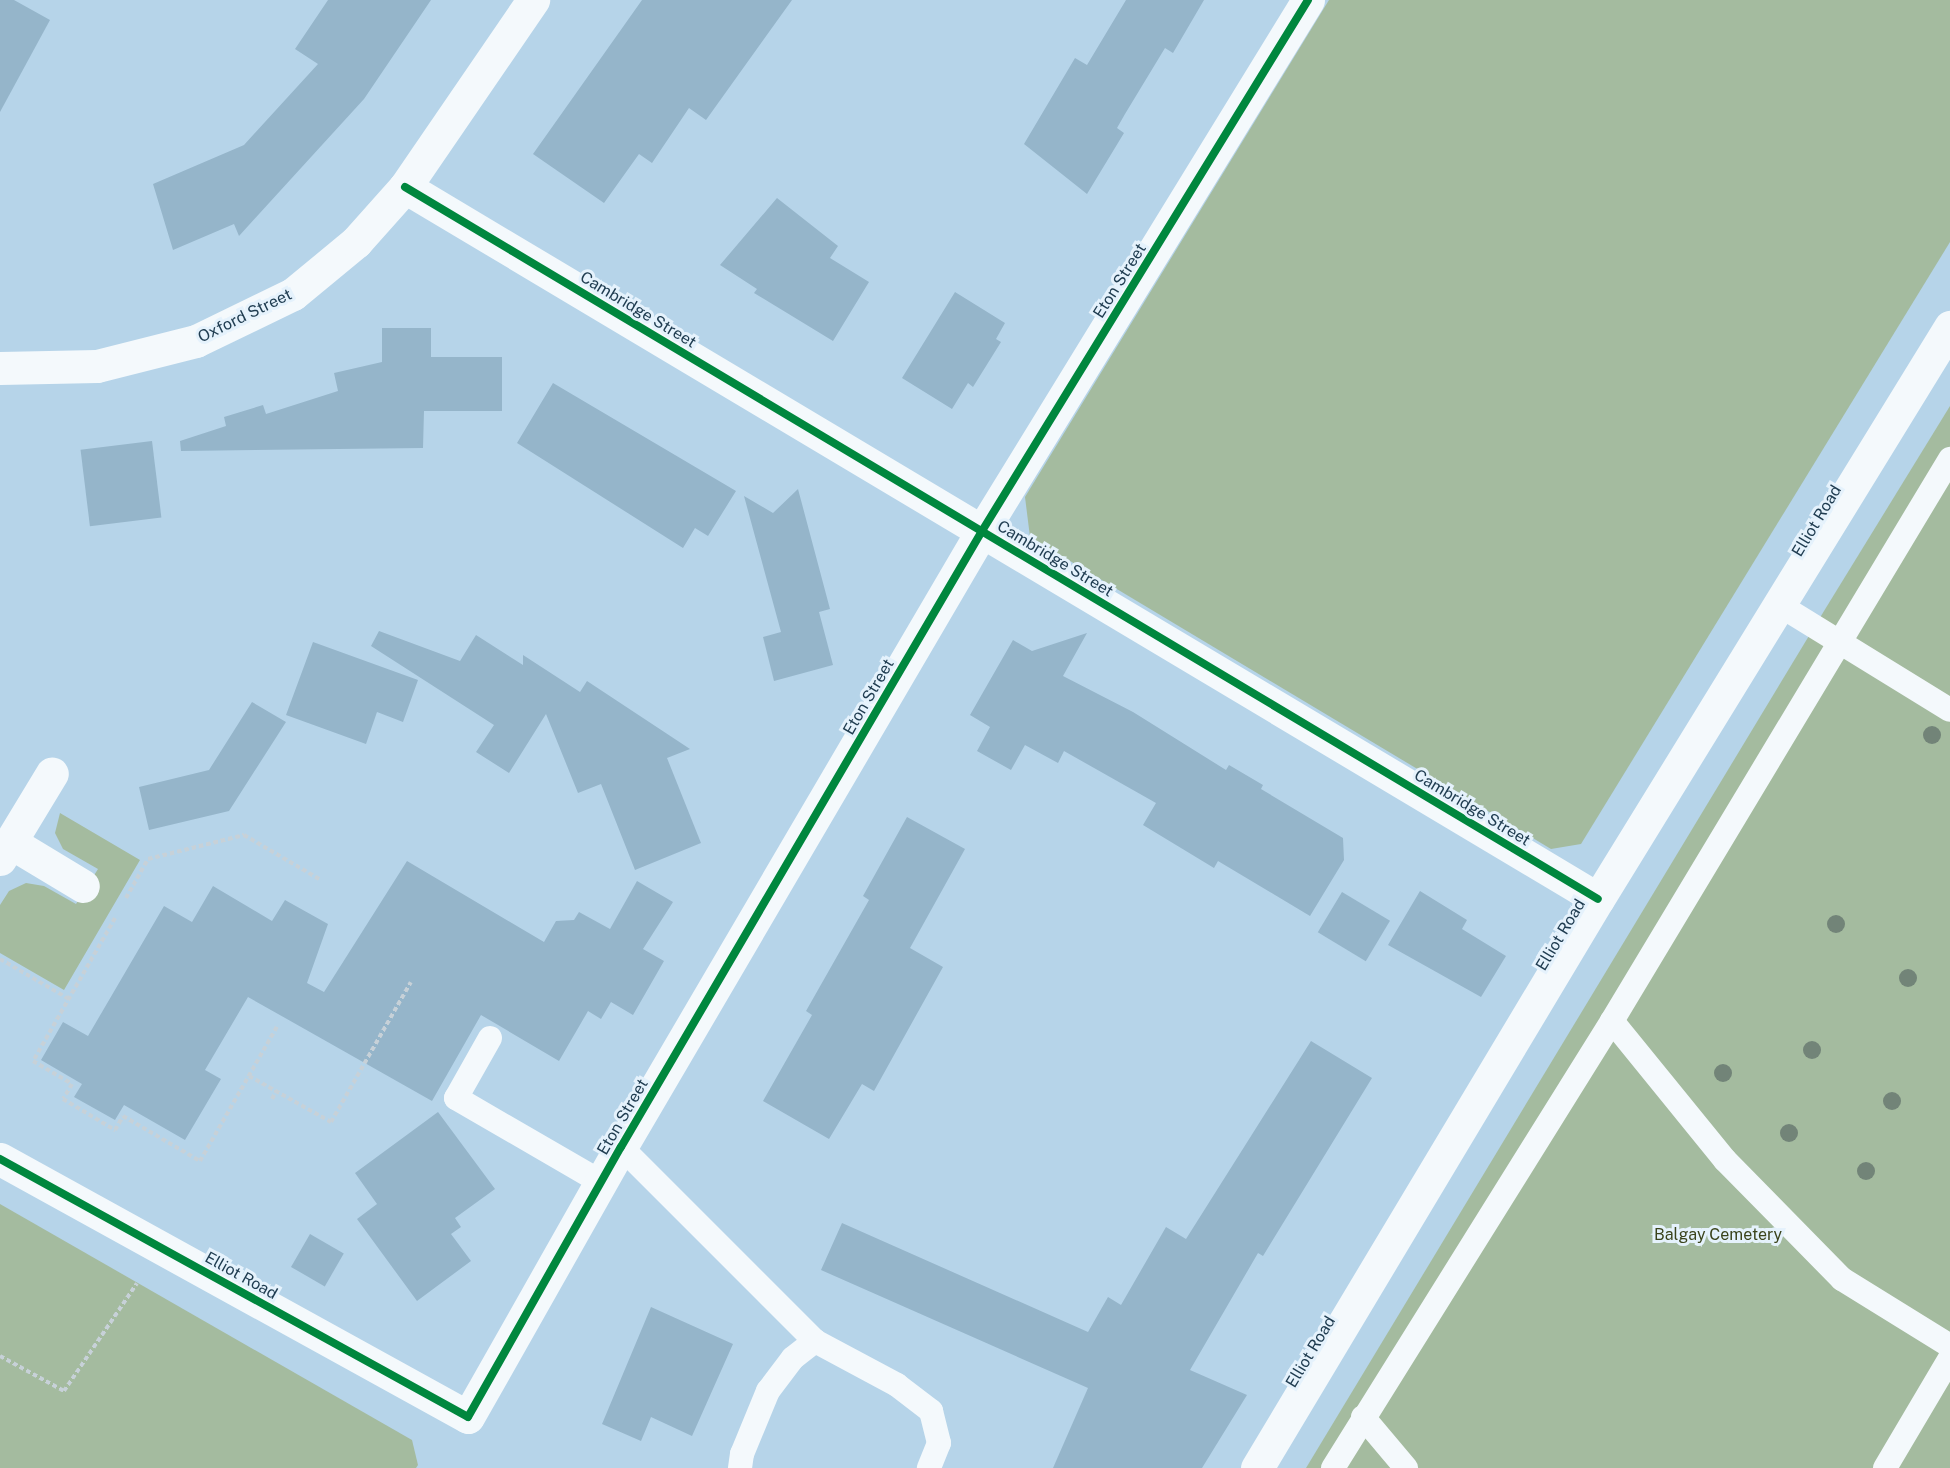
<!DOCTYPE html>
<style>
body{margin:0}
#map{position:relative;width:1950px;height:1468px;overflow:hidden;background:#b6d4e9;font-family:"Public Sans",sans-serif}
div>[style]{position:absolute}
.green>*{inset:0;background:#a4bb9f}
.building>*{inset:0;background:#95b5ca;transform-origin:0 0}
.path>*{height:4px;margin-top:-2px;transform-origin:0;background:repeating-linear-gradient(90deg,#c7d1d8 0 4.5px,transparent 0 7.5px)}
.lane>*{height:24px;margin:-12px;padding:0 12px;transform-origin:12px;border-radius:12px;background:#f4f9fc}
.street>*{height:33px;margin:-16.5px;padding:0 16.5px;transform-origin:16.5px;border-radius:16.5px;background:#f4f9fc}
.cycleway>*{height:8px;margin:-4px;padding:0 4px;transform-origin:4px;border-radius:4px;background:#00873e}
.trees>*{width:18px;height:18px;margin:-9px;border-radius:50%;background:#728478}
span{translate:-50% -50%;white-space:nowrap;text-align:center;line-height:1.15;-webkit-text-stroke:6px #e5f2fc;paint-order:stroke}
.street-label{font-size:16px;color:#203d51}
.park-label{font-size:16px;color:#3a431b}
</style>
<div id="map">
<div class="green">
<div style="clip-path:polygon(1329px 0,1950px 0,1950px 242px,1581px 844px,1551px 849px,1030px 537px,1025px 497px)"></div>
<div style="clip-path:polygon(1950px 406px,1950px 1468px,1306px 1468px,1824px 611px)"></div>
<div style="clip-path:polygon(60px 813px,140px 860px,64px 990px,0 953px,0 905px,9px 891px,26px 883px,44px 886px,76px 904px,98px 869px,63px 849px,55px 833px)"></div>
<div style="clip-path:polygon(0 1204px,412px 1440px,418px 1465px,416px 1468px,0 1468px)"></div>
</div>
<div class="building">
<div style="clip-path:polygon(0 0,14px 0,50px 20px,0 112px)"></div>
<div style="clip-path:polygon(328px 0,431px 0,364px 99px,239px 236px,234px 224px,173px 250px,153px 184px,244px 145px,318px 64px,295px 49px)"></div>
<div style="clip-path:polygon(642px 0,792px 0,706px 120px,689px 108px,652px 163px,639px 154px,604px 203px,533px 154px)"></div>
<div style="clip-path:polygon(1126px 0,1204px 0,1173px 53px,1165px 48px,1125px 114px,1117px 128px,1124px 133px,1087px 194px,1024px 144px,1075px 58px,1087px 65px)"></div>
<div style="clip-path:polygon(777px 198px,838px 246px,830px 258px,869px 282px,833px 341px,754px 293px,757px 289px,720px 265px)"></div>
<div style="clip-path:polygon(955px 292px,1005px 323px,996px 339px,1001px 342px,973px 387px,968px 383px,952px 409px,902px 378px)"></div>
<div style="clip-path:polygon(382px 328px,431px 328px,431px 357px,502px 357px,502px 411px,424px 411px,423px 448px,181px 451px,180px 441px,226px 426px,224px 417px,263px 405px,266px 414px,338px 391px,334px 373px,382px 362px)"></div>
<div style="clip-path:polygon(553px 383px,736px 491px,708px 536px,695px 528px,683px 548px,517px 443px)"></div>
<div style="left:152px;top:441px;width:77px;height:72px;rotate:83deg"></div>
<div style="clip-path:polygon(798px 489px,830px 609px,819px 612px,833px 665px,774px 681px,763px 637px,781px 632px,744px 496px,773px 513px)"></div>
<div style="clip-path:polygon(379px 631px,460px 661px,476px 635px,523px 665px,523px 655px,580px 692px,587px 681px,690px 749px,667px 758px,701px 843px,635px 870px,601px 784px,578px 793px,546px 714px,509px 773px,476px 752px,494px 725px,371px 646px)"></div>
<div style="clip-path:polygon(1087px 633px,1063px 676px,1133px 712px,1226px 770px,1229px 765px,1263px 785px,1261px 789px,1343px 838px,1344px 860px,1310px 916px,1218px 861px,1214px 868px,1143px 825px,1156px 803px,1064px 751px,1058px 763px,1025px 745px,1011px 770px,977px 751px,990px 727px,970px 715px,1013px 640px,1032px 651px)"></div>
<div style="clip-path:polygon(313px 642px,418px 680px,403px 722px,377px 712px,366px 744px,286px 715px)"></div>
<div style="clip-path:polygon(252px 702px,286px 722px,229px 811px,149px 830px,139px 787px,209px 770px)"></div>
<div style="clip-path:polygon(907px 817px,965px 849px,910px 948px,943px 967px,874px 1091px,862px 1084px,829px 1139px,763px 1101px,812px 1015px,806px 1011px,869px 900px,863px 896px)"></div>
<div style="clip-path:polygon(407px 861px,544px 942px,556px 921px,574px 920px,579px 912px,610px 929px,637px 881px,673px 902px,643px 949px,664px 961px,633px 1015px,611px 1002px,601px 1019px,588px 1011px,559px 1061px,481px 1015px,432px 1101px,248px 997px,205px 1070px,221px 1079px,185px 1140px,124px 1105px,115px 1120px,74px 1097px,82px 1084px,41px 1060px,63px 1022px,88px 1036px,164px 906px,192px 922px,213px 886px,272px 921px,285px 900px,328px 924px,307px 983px,324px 992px)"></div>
<div style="clip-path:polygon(1420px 891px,1467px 920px,1462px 929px,1506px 956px,1481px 997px,1388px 945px)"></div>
<div style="left:1342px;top:892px;width:56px;height:47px;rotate:31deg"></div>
<div style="clip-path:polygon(1311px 1041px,1372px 1078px,1263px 1256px,1258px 1253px,1190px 1370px,1247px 1395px,1202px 1468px,1053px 1468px,1088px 1388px,821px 1270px,842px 1223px,1088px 1332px,1108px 1297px,1121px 1305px,1166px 1227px,1186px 1239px)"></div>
<div style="clip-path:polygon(438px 1112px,495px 1189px,455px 1218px,461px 1227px,451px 1234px,471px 1261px,417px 1301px,357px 1219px,377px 1204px,355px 1173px)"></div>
<div style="left:310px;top:1234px;width:39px;height:38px;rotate:30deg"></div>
<div style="clip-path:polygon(651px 1307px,733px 1344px,692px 1436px,651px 1417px,641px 1441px,602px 1424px)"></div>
</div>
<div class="path">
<div style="left:126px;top:898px;width:45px;rotate:-60.6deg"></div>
<div style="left:148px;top:859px;width:99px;rotate:-14deg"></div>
<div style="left:244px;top:835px;width:89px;rotate:30.3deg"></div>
<div style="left:115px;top:918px;width:165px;rotate:119.8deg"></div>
<div style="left:33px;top:1061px;width:45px;rotate:30.5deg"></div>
<div style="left:72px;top:1084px;width:17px;rotate:121deg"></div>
<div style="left:63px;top:1099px;width:61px;rotate:30.8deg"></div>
<div style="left:115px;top:1130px;width:16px;rotate:-60deg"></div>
<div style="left:123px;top:1116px;width:89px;rotate:30.3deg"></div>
<div style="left:200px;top:1161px;width:157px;rotate:-60.2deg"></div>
<div style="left:0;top:959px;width:80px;rotate:30.1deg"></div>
<div style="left:249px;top:1076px;width:94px;rotate:29.3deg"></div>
<div style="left:331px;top:1122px;width:161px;rotate:-60.3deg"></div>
<div style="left:272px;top:1099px;width:9px;rotate:-63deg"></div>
<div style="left:0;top:1356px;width:73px;rotate:28.7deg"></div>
<div style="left:64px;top:1391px;width:130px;rotate:-55.9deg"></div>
</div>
<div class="lane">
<div style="left:1781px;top:606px;width:198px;rotate:31.6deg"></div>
<div style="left:1612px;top:1021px;width:179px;rotate:50.9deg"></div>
<div style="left:1725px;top:1160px;width:167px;rotate:45.5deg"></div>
<div style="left:1842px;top:1279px;width:127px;rotate:31.8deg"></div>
<div style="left:490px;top:1038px;width:69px;rotate:119.5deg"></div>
<div style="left:456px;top:1098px;width:168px;rotate:30.1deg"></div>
<div style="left:621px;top:1147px;width:274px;rotate:45deg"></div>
<div style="left:815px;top:1341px;width:93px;rotate:28.2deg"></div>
<div style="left:897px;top:1385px;width:43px;rotate:37.4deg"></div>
<div style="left:931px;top:1411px;width:33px;rotate:76deg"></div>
<div style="left:939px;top:1443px;width:27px;rotate:112deg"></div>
<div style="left:1363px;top:1417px;width:67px;rotate:49.9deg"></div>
<div style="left:740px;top:1468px;width:14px;rotate:-82deg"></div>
<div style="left:742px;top:1454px;width:68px;rotate:-67.6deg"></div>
<div style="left:768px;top:1391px;width:41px;rotate:-52.9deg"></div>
<div style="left:793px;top:1358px;width:28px;rotate:-38deg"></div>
<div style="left:1333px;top:1468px;width:527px;rotate:-58.03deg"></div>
<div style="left:1612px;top:1021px;width:656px;rotate:-58.98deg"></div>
<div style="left:1885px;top:1468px;width:128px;rotate:-59.4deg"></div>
</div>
<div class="street">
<div style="left:405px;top:187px;width:1389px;rotate:30.83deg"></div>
<div style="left:0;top:368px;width:97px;rotate:-1.2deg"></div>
<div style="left:97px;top:366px;width:102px;rotate:-14.2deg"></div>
<div style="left:196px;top:341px;width:108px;rotate:-25.9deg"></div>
<div style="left:293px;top:294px;width:82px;rotate:-39.5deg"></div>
<div style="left:356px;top:242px;width:74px;rotate:-48.3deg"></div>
<div style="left:405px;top:187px;width:227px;rotate:-55.6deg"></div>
<div style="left:10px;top:842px;width:85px;rotate:31.1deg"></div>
<div style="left:0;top:859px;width:100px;rotate:-58.8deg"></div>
<div style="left:0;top:1159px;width:534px;rotate:28.87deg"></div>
<div style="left:468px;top:1417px;width:310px;rotate:-60.5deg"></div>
<div style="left:621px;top:1147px;width:714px;rotate:-59.63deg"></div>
<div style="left:982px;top:531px;width:623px;rotate:-58.45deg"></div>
<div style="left:1257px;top:1468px;width:663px;rotate:-59.07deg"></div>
<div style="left:1598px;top:899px;width:672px;rotate:-58.39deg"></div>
</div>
<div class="cycleway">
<div style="left:405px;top:187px;width:1389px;rotate:30.83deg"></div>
<div style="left:0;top:1159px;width:534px;rotate:28.87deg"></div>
<div style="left:468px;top:1417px;width:310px;rotate:-60.5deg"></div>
<div style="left:621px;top:1147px;width:714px;rotate:-59.63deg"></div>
<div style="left:982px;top:531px;width:623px;rotate:-58.45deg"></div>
</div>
<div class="trees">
<div style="left:1932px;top:735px"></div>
<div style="left:1836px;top:924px"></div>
<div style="left:1908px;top:978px"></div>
<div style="left:1812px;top:1050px"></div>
<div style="left:1723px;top:1073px"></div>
<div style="left:1892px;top:1101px"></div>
<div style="left:1789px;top:1133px"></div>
<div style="left:1866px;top:1171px"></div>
</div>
<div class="street-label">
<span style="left:1120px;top:281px;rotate:-58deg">Eton Street</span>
<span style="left:638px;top:310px;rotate:31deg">Cambridge Street</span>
<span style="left:245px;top:316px;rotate:-26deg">Oxford Street</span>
<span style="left:1817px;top:521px;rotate:-59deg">Elliot Road</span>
<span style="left:1055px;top:559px;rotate:31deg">Cambridge Street</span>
<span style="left:869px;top:697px;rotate:-60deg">Eton Street</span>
<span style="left:1472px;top:808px;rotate:31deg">Cambridge Street</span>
<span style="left:1561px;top:935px;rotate:-59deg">Elliot Road</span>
<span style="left:623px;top:1117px;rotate:-60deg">Eton Street</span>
<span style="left:241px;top:1276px;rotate:29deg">Elliot Road</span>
<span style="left:1311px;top:1352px;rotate:-59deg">Elliot Road</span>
</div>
<div class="park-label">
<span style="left:1718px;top:1235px">Balgay Cemetery</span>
</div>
</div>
